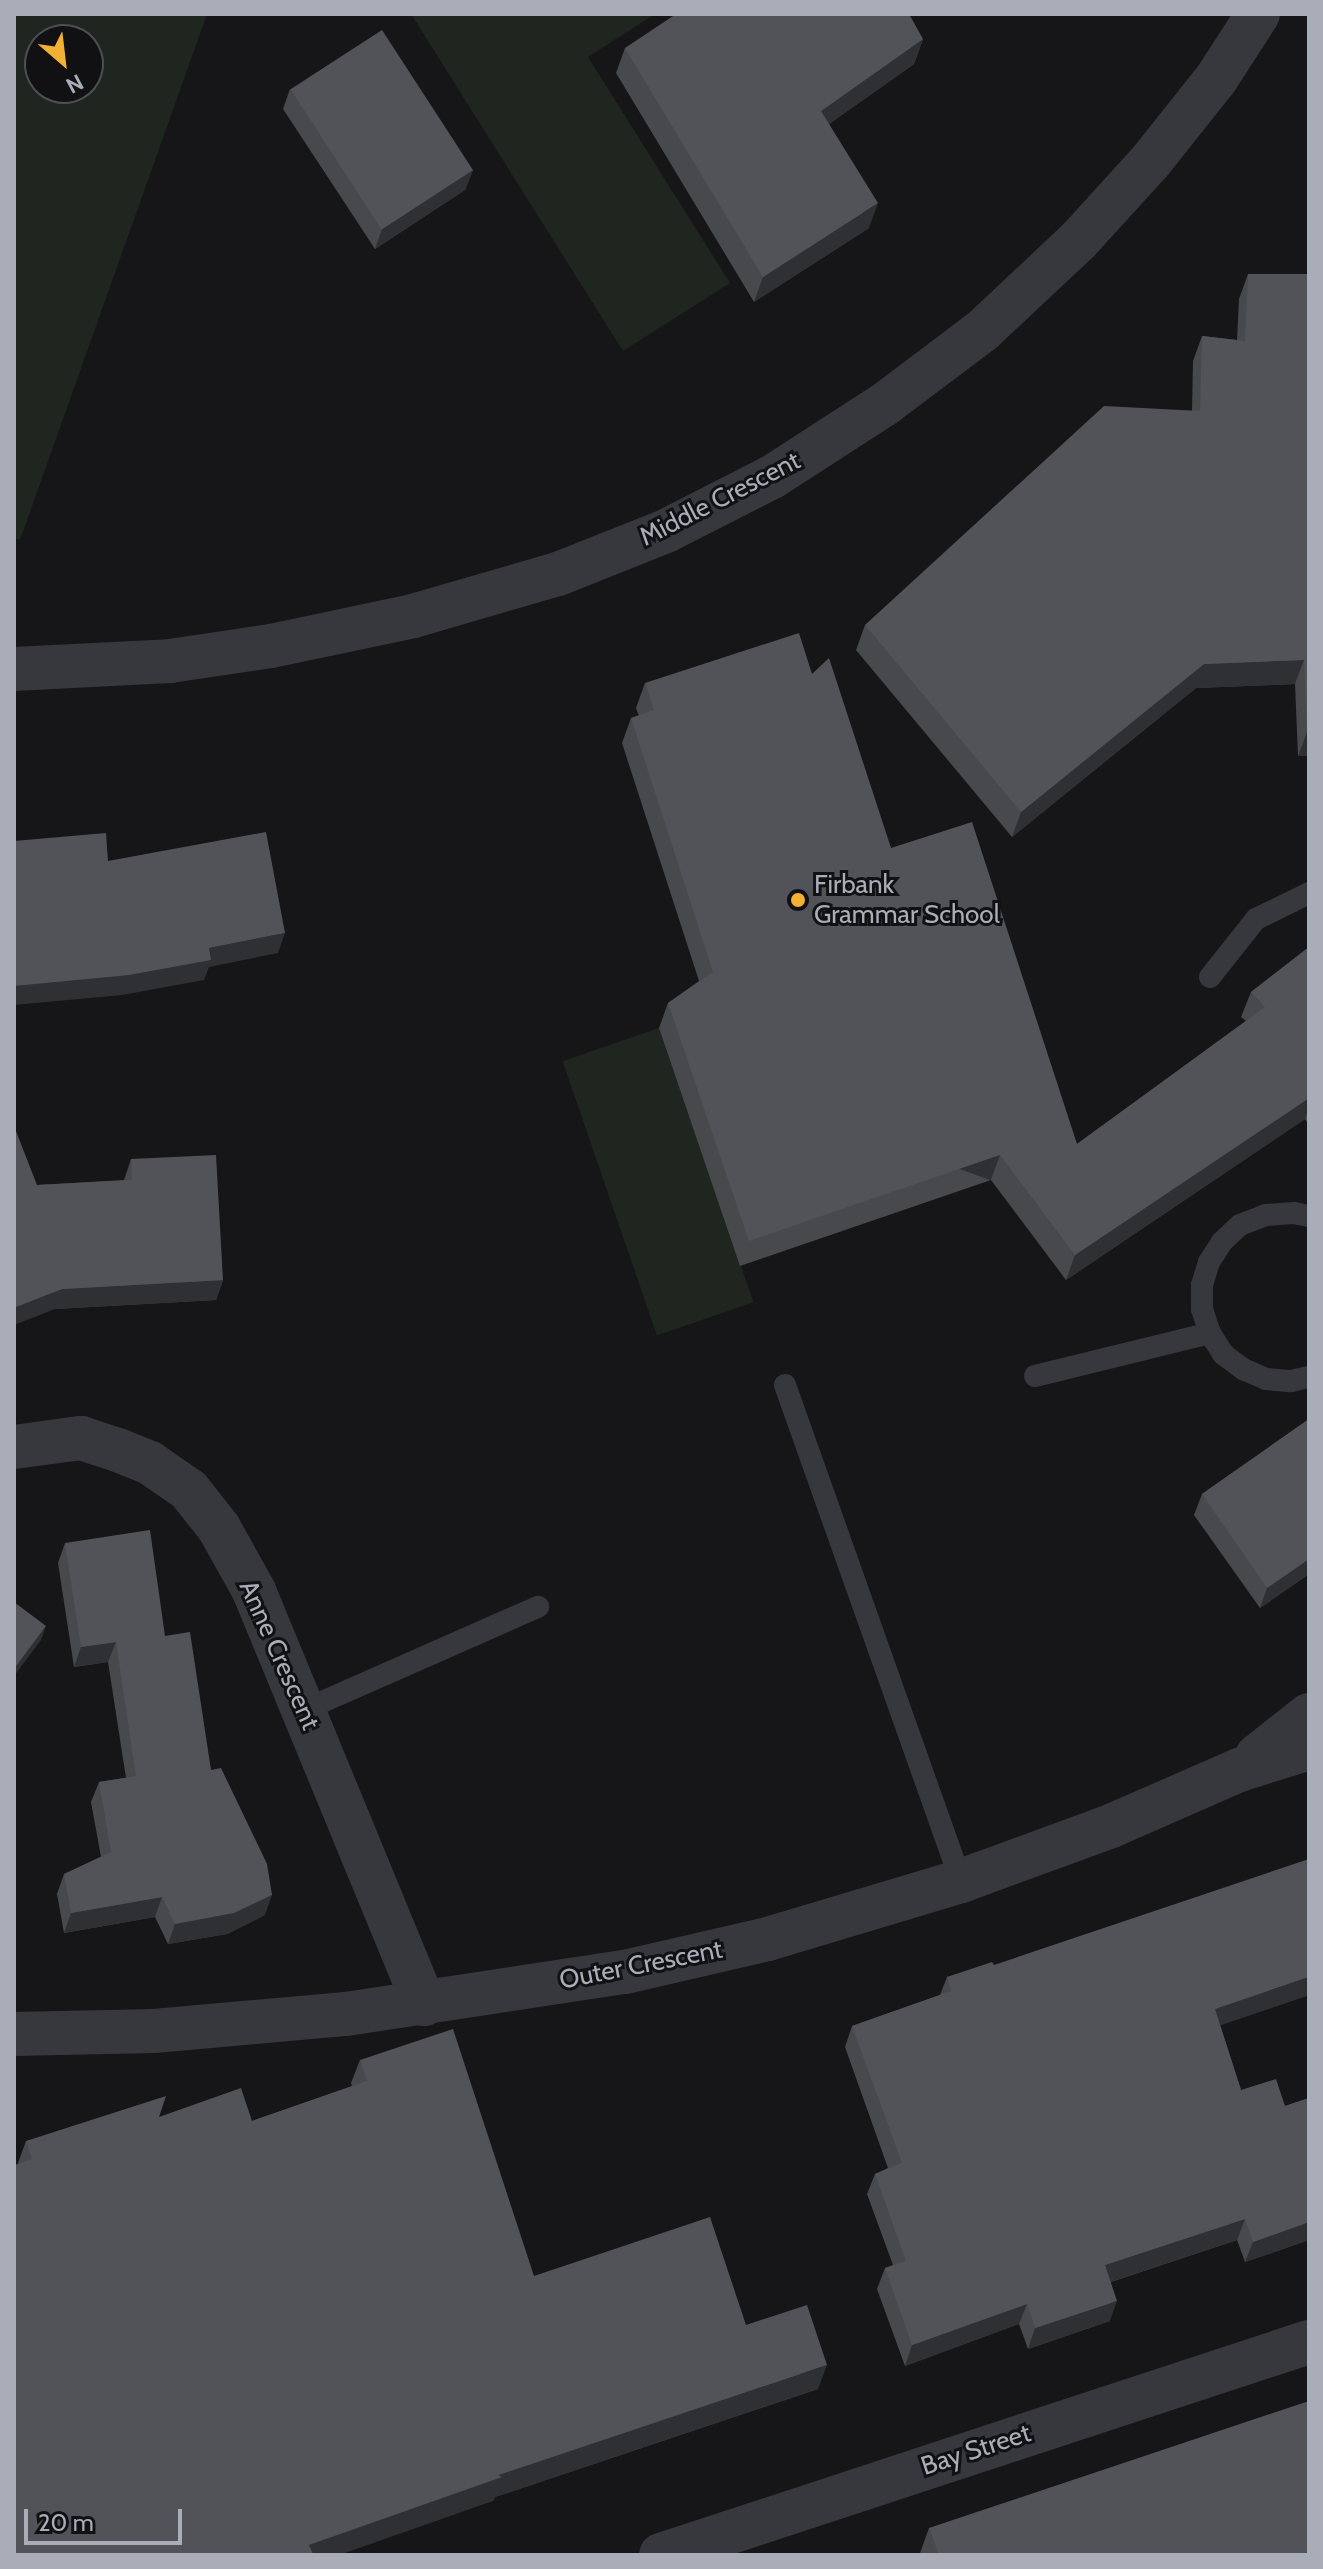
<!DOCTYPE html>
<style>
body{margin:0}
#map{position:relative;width:1323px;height:2569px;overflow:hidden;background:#161618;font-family:Cabin,sans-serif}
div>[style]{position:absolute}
.green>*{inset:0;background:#1e261f;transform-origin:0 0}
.service>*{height:22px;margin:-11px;padding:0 11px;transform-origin:11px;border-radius:11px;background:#37383d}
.minor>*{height:44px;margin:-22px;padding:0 22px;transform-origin:22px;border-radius:22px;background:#37383d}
.tertiary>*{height:44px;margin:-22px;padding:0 22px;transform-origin:22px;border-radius:22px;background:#37383d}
.wall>*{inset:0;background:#47494d}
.shaded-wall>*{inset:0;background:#2f3033;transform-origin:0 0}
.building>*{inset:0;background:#525359;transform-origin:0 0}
.dots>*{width:22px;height:22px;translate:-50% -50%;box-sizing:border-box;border:4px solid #111113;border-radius:50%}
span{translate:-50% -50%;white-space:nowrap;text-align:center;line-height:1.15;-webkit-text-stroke:6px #111113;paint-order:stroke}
.street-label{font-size:26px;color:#a8adb8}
.poi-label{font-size:26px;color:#a8adb8}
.left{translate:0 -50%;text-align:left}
.frame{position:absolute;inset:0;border:16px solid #a8adb8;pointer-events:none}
.north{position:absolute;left:24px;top:24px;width:80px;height:80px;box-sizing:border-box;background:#111113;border:2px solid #4d4f55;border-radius:50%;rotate:152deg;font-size:22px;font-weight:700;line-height:32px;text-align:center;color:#a8adb8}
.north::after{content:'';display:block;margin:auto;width:28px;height:36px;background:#f2b134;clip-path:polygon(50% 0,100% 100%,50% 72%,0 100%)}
.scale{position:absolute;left:24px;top:2509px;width:158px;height:36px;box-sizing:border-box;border:4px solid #a8adb8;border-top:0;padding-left:10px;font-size:24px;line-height:28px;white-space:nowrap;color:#a8adb8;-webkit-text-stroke:6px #111113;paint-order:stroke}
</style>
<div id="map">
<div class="green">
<div style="clip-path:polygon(evenodd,14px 14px,207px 14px,20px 540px,14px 538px,14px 14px,40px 40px,88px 40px,88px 88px,40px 88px,40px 40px)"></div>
<div style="clip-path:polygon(411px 14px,655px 14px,588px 57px,730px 283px,623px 351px)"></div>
<div style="left:659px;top:1028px;width:290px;height:102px;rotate:71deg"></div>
</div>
<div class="service">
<div style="left:1210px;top:977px;width:74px;rotate:-51.6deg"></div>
<div style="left:1256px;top:919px;width:59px;rotate:-26.1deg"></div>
<div style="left:1309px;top:1216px;width:15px;rotate:-169deg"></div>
<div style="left:1294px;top:1213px;width:28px;rotate:176deg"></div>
<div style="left:1266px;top:1215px;width:28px;rotate:159deg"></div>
<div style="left:1240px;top:1225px;width:25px;rotate:137deg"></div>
<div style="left:1222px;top:1242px;width:24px;rotate:123deg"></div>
<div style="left:1209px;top:1262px;width:24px;rotate:107deg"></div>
<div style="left:1202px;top:1285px;width:24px;rotate:90deg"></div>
<div style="left:1202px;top:1309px;width:25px;rotate:72deg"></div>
<div style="left:1210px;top:1333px;width:25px;rotate:58deg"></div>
<div style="left:1223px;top:1354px;width:25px;rotate:37deg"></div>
<div style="left:1243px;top:1369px;width:25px;rotate:23deg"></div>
<div style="left:1266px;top:1379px;width:25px;rotate:5deg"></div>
<div style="left:1291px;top:1381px;width:18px;rotate:-13deg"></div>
<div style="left:1035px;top:1376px;width:180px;rotate:-13.8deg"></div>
<div style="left:785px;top:1385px;width:526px;rotate:70.46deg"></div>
<div style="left:304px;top:1710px;width:256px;rotate:-23.8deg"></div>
</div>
<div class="minor">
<div style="left:14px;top:669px;width:156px;rotate:-2.9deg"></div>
<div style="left:170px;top:661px;width:102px;rotate:-8.4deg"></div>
<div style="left:271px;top:646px;width:145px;rotate:-11.9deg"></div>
<div style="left:413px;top:616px;width:151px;rotate:-16.2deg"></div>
<div style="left:558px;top:574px;width:116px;rotate:-21.7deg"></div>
<div style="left:666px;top:531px;width:119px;rotate:-27deg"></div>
<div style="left:772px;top:477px;width:135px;rotate:-32.9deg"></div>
<div style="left:885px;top:404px;width:121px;rotate:-37deg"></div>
<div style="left:982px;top:331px;width:132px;rotate:-43.2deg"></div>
<div style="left:1078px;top:241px;width:107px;rotate:-47.7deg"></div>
<div style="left:1150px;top:162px;width:106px;rotate:-51.5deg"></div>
<div style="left:1216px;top:79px;width:77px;rotate:-57.1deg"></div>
<div style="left:14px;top:1447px;width:68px;rotate:-7.7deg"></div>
<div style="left:81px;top:1438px;width:39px;rotate:18deg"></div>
<div style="left:118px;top:1450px;width:35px;rotate:22deg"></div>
<div style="left:150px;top:1463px;width:47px;rotate:34.7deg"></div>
<div style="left:189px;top:1490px;width:48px;rotate:51.7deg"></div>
<div style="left:219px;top:1528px;width:72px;rotate:60.9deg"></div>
<div style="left:254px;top:1591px;width:447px;rotate:67.6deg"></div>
</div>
<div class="tertiary">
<div style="left:1257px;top:1756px;width:66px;rotate:-38.3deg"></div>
<div style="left:14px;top:2034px;width:140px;rotate:-1.2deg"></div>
<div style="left:154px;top:2031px;width:193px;rotate:-5.1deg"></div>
<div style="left:346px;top:2014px;width:282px;rotate:-8.6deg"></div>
<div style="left:625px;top:1972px;width:147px;rotate:-13deg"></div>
<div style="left:768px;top:1939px;width:202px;rotate:-16.7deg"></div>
<div style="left:961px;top:1881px;width:160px;rotate:-20.1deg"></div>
<div style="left:1111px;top:1826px;width:140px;rotate:-23.6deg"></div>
<div style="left:1239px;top:1770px;width:73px;rotate:-17.4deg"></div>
<div style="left:661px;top:2555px;width:682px;rotate:-18.2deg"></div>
</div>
<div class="wall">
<div style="clip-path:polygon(923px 39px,914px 64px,829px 124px,869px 228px,754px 302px,616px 73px,625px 48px)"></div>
<div style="clip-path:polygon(290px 89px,473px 170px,465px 190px,375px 249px,283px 109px)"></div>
<div style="clip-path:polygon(1248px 274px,1309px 274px,1309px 756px,1298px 756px,1295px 684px,1196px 688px,1012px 837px,856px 650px,865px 625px,1192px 411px,1193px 361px,1202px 336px,1237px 340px,1239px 299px)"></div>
<div style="clip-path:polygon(812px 674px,891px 848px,1077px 1144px,1246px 1021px,1241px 1017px,1251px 992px,1309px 947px,1309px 1125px,1305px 1119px,1066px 1280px,991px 1180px,740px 1266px,659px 1028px,668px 1003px,699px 981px,622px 743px,631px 718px,639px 716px,636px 708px,645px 683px)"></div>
<div style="clip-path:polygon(131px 1159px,223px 1280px,216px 1300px,55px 1309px,37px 1185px,124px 1180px)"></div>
<div style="clip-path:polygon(1309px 1419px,1309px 1574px,1260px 1608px,1194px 1515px,1202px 1494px)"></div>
<div style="clip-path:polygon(65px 1543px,165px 1636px,211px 1770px,265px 1915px,227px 1934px,168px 1944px,155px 1917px,64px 1933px,57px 1894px,64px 1874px,101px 1857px,91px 1802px,99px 1782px,126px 1778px,108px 1662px,74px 1667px,58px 1563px)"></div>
<div style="clip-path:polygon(994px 1965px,1309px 1995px,1220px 2025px,1241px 2090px,1285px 2106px,1309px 2098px,1309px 2240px,1245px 2262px,1237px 2240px,1111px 2282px,1110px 2321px,1028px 2349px,1019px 2324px,905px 2366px,877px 2289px,885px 2268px,893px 2265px,867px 2194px,875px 2174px,888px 2168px,845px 2047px,852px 2026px,940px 1995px,947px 1977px)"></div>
<div style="clip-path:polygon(360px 2060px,534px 2276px,746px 2325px,818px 2389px,495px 2497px,493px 2501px,18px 2163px,26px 2141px,159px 2117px,252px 2121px,352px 2086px,351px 2083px)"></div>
<div style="clip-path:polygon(929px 2528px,1309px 2555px,920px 2555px,920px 2553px)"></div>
</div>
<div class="shaded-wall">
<div style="clip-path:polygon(923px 39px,914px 64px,812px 136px,821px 111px)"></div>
<div style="clip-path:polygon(473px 170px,465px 190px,375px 249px,382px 229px)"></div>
<div style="clip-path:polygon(878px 203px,869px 228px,754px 302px,763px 277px)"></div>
<div style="clip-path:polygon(1304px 660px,1295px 684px,1196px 688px,1012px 837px,1021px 812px,1204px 664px)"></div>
<div style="clip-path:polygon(1307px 732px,1309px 732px,1309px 756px,1298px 756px)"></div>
<div style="clip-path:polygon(285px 933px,278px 953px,209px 967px,204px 980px,122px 995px,14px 1005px,14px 986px)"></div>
<div style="clip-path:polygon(1309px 1098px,1309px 1108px,1305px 1119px,1066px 1280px,1075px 1255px)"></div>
<div style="left:1000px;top:1155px;width:27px;height:265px;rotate:110deg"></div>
<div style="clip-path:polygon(223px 1280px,216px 1300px,55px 1309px,14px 1325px,14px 1308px,62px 1289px)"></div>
<div style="clip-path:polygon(1309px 1559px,1309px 1574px,1260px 1608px,1267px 1588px)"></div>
<div style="clip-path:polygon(46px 1626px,41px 1640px,14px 1676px,14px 1669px)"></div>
<div style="clip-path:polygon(116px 1642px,108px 1662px,74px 1667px,81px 1647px)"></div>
<div style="clip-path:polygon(272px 1895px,265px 1915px,227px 1934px,168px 1944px,175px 1924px)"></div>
<div style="clip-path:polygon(162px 1897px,155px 1917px,64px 1933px,71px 1913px)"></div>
<div style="clip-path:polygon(1309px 1977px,1309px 1995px,1207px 2030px,1215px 2009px)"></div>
<div style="clip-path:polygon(1245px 2219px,1237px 2240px,1098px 2286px,1105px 2265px)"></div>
<div style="clip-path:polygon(1309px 2222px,1309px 2240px,1245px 2262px,1253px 2242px)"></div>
<div style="clip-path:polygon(1117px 2301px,1110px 2321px,1028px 2349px,1035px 2328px)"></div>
<div style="clip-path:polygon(1027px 2304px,1019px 2324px,905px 2366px,912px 2345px)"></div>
<div style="clip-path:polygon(827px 2365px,818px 2389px,495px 2497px,493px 2501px,339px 2555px,306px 2555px,309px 2545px,498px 2475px)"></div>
</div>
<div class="building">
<div style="clip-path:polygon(676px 14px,909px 14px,923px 39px,821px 111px,878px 203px,763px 277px,625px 48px)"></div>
<div style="left:382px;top:30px;width:167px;height:109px;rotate:57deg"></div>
<div style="clip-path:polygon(1248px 274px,1309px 274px,1309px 732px,1307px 732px,1304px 660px,1204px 664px,1021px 812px,865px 625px,1104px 406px,1200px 411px,1202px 336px,1245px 341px)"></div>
<div style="clip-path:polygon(799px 633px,812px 674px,829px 658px,891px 848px,972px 822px,1077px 1144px,1265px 1007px,1251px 992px,1309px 947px,1309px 1098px,1075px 1255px,1000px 1155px,749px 1241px,668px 1003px,713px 972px,631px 718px,654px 710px,645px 683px)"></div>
<div style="clip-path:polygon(266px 832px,285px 933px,209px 948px,211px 960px,129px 975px,14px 986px,14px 841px,106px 833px,108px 861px)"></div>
<div style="clip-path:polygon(14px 1126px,37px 1185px,132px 1180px,131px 1159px,216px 1155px,223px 1280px,62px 1289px,14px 1308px)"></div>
<div style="clip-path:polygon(1309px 1419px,1309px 1559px,1267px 1588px,1202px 1494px)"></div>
<div style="clip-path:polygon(150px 1530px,165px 1636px,190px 1632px,211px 1770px,221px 1768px,267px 1864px,272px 1895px,234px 1913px,175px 1924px,162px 1897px,71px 1913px,64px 1874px,111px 1852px,99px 1782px,136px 1776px,116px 1642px,81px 1647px,65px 1543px)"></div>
<div style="clip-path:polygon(14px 1602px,46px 1626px,14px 1669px)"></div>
<div style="clip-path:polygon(1309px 1859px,1309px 1977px,1215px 2009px,1241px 2090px,1276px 2079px,1285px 2106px,1309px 2098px,1309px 2222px,1253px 2242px,1245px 2219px,1105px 2265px,1117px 2301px,1035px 2328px,1027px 2304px,912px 2345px,885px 2268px,906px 2261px,875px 2174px,902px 2163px,852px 2026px,951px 1991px,947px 1977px,992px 1962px,994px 1965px)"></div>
<div style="clip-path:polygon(453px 2029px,534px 2276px,710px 2217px,746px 2325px,807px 2305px,827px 2365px,498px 2475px,502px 2477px,309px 2545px,313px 2554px,309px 2555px,14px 2555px,14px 2165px,32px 2159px,26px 2141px,166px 2096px,159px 2117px,241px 2088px,252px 2121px,367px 2081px,360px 2060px)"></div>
<div style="clip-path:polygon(1309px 2401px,1309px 2555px,939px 2555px,929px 2528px)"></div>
</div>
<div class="dots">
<div style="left:798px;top:900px;background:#f2b134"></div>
</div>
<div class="street-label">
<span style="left:720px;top:499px;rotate:-27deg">Middle Crescent</span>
<span style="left:279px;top:1655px;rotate:66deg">Anne Crescent</span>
<span style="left:641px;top:1965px;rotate:-11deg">Outer Crescent</span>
<span style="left:976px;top:2450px;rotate:-18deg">Bay Street</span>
</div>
<div class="poi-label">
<span class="left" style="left:814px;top:900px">Firbank<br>Grammar School</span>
</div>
<div class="frame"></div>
<div class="north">N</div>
<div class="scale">20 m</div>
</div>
